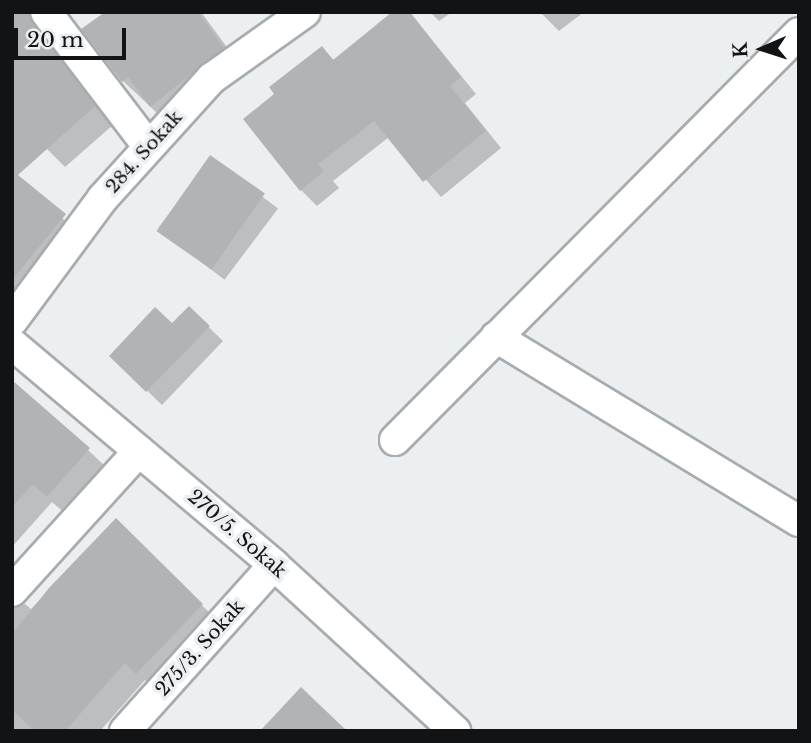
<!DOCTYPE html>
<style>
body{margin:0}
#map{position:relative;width:811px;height:743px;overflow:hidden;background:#ebeff2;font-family:"Libre Baskerville",serif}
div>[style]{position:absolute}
.shadow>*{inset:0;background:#0003;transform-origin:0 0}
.building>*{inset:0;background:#b0b4b7;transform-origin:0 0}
.roads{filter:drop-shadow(2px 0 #a8acae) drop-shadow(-2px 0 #a8acae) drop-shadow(0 2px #a8acae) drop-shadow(0 -2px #a8acae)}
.street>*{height:30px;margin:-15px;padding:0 15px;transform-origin:15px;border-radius:15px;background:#fff}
span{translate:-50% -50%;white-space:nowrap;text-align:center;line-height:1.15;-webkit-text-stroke:7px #ebeff2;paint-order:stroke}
.street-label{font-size:19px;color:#121314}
.frame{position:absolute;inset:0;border:14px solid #121314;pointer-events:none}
.north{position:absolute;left:727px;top:14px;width:70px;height:70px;-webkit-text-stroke:5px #ebeff2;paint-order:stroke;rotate:267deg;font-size:19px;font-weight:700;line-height:28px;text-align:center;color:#121314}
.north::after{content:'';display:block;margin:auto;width:24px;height:32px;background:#121314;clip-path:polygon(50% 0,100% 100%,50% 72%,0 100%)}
.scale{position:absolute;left:14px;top:28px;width:112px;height:32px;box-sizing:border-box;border:4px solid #121314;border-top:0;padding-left:9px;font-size:21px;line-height:24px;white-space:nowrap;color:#121314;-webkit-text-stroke:5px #ebeff2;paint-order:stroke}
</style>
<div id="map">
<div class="shadow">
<div style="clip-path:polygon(27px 12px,113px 125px,65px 167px,47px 149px)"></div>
<div style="clip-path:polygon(108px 12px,201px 12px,243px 69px,172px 127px,123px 81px,84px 30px)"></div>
<div style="clip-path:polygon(409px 12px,476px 94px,465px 103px,501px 148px,441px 197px,389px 137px,333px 181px,339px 188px,317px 206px,301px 190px,277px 95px,322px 48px,335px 61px)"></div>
<div style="clip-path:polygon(430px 12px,452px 12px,439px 21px)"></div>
<div style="clip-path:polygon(540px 12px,584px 12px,559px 31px)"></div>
<div style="left:211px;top:158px;width:84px;height:89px;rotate:37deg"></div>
<div style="clip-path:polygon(12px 174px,84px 237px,28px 306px,12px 293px)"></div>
<div style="clip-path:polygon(189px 308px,223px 341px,162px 405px,111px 356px,172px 325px)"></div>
<div style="clip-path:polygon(12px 404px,88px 450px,107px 468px,67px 515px,52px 502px,12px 547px)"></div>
<div style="clip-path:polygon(116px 521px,221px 624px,156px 691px,145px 680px,100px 731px,12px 731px,12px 595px,17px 600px,13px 609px,25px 604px,31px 609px)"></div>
</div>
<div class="building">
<div style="clip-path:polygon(12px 12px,27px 12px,95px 106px,18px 175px,66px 214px,12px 280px)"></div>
<div style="clip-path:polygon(105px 12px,198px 12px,224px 48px,150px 107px,128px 77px,122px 82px,81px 29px)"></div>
<div style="clip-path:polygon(392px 12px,410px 12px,461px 77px,450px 86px,486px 131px,423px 182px,374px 121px,318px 164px,324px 171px,300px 191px,243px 119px,274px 94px,269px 87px,322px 46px,333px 60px)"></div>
<div style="left:210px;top:155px;width:67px;height:93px;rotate:35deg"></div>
<div style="clip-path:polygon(189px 306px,210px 326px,146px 392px,109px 356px,155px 307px,172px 323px)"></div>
<div style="clip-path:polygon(12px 380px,90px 448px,47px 497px,33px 484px,12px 507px)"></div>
<div style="clip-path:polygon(116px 518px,203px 604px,136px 674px,125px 663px,65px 731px,35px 731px,12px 710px,12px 634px,49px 588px)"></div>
<div style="clip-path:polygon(301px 687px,347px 731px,260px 731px)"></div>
</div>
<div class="roads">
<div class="street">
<div style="left:46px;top:12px;width:168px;rotate:52.7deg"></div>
<div style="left:12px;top:321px;width:153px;rotate:-53.5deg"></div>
<div style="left:103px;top:198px;width:162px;rotate:-47.8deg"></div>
<div style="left:212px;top:78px;width:114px;rotate:-35.4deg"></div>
<div style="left:496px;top:337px;width:354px;rotate:31.3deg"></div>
<div style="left:12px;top:344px;width:343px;rotate:40.1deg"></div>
<div style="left:274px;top:565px;width:246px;rotate:42.5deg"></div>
<div style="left:395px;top:440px;width:573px;rotate:-45.21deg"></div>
<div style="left:12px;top:591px;width:189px;rotate:-47.8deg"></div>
<div style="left:125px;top:731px;width:223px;rotate:-48.1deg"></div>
</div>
</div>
<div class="street-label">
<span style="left:144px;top:152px;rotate:-48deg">284. Sokak</span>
<span style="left:237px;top:534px;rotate:41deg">270/5. Sokak</span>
<span style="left:200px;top:648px;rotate:-48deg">275/3. Sokak</span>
</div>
<div class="frame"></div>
<div class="north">K</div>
<div class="scale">20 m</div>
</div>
